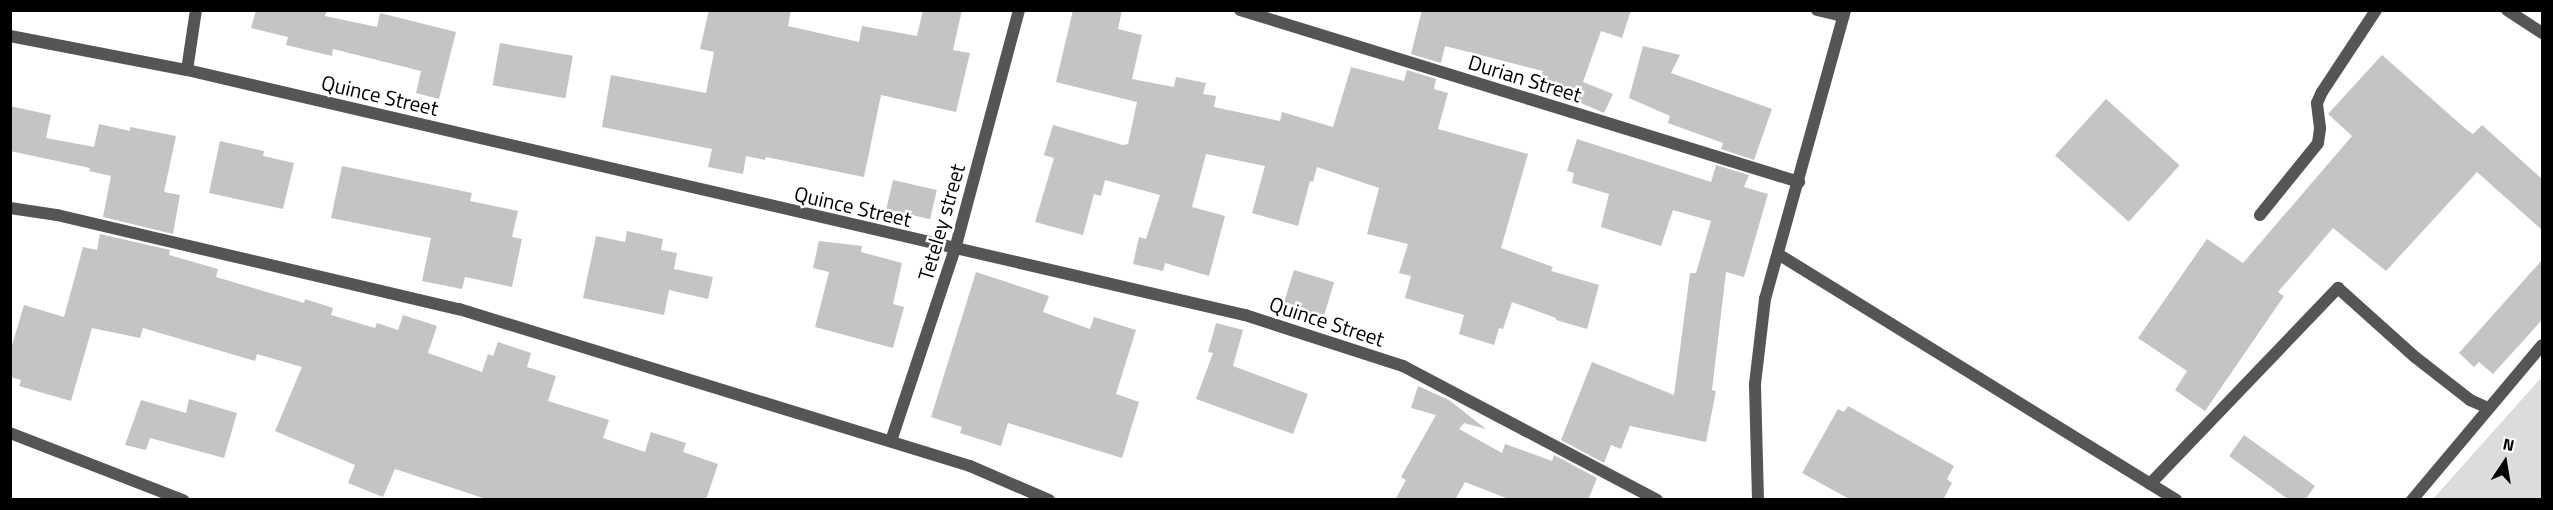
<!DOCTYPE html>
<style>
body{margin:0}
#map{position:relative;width:2553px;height:510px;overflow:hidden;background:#fff;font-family:"Titillium Web",sans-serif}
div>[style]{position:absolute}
.green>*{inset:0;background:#dcdcdc}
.building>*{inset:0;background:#c4c4c4;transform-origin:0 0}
.lane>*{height:12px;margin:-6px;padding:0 6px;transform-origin:6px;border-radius:6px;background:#555}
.street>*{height:12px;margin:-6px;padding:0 6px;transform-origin:6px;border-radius:6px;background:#555}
span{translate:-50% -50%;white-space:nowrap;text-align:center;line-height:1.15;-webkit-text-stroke:5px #fff;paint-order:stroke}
.street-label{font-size:21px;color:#000}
.frame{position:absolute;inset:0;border:12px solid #000;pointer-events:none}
.north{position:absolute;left:2475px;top:432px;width:60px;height:60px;-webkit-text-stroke:4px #fff;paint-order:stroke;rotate:12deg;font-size:16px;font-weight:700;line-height:24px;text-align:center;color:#000}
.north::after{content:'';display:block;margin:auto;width:21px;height:27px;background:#000;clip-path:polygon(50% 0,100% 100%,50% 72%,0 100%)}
</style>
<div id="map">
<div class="green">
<div style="clip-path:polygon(2540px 379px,2542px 380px,2542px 499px,2433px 499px)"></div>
</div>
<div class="building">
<div style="clip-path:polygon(256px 10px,327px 10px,325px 16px,377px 27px,380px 13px,456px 32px,439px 99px,416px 93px,421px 71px,333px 49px,332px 56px,286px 45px,288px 37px,251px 28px)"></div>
<div style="clip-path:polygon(709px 10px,791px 10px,788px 26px,859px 42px,862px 26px,917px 36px,923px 10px,962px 10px,953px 50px,970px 53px,956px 112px,881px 95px,864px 177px,766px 157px,765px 160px,746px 156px,743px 174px,708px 167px,712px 149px,602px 127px,611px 75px,706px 93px,714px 52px,700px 49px)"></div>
<div style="clip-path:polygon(1073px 10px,1122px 10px,1118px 29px,1142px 35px,1132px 79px,1174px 87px,1176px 77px,1206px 83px,1203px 94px,1216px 96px,1214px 107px,1280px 121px,1282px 112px,1333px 127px,1351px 67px,1404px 81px,1407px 70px,1436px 79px,1434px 89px,1448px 93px,1438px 129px,1528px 154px,1501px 248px,1553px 267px,1551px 271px,1599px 285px,1587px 329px,1556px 320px,1556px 318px,1512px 302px,1503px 329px,1499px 328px,1494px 345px,1459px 334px,1464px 315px,1405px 298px,1411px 276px,1399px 273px,1408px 244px,1367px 234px,1379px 188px,1317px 167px,1313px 182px,1310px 181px,1298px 226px,1252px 213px,1265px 166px,1206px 154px,1192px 207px,1225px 216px,1209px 276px,1165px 263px,1163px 271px,1133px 264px,1139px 237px,1146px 239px,1160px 195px,1105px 180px,1101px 196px,1094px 194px,1083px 235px,1035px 222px,1054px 158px,1044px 155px,1053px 125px,1123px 145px,1128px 144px,1137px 102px,1056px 82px)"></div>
<div style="clip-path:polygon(1422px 10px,1631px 10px,1622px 38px,1601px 31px,1583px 82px,1613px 94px,1604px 113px,1537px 84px,1543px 71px,1445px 46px,1441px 63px,1411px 54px)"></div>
<div style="left:500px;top:43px;width:74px;height:43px;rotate:10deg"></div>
<div style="clip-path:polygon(1643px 46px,1680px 55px,1671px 73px,1772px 109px,1754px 160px,1721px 149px,1723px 143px,1668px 123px,1670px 116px,1629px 98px)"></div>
<div style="clip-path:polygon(2382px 55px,2467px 130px,2473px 134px,2482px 125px,2542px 179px,2542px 230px,2477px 172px,2386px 271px,2333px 228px,2278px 292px,2284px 296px,2205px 411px,2175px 390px,2187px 371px,2138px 338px,2207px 239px,2243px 263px,2352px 136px,2328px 114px)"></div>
<div style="left:2106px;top:99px;width:99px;height:76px;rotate:42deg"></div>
<div style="clip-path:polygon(10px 106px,51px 115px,46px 138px,94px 147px,99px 124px,130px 131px,130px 127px,176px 136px,164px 192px,180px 195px,173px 234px,103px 217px,111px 176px,89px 171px,90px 168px,10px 151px)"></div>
<div style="clip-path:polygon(1577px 139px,1711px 182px,1716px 165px,1749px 175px,1744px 187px,1768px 194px,1744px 277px,1726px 272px,1712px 390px,1716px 391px,1706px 442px,1630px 426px,1621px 449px,1611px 445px,1604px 463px,1561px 440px,1592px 362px,1674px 395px,1690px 273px,1696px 273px,1711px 221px,1673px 210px,1661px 246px,1601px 227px,1609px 194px,1572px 183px,1574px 173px,1567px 171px)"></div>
<div style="clip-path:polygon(220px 141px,264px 151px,263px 156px,294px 163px,283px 209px,209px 193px)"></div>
<div style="clip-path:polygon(342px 166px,472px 193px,470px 201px,518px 211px,512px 237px,522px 239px,512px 287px,465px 277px,462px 289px,422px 281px,431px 238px,331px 218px)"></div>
<div style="left:893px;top:180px;width:45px;height:30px;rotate:13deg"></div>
<div style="clip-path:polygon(627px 231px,663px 239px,661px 250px,677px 253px,674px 269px,713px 277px,708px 299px,669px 290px,664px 315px,583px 298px,596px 236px,625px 242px)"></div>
<div style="clip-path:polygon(100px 234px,170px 250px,169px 255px,218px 269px,216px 277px,304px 303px,305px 299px,333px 308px,331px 315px,375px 328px,377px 323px,398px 330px,403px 315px,437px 326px,428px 353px,482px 372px,488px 354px,493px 356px,498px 342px,531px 353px,527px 367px,556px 376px,548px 401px,609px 420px,603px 438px,645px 452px,651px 432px,686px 443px,683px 452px,718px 464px,706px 500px,489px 500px,395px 469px,383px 497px,348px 483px,355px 465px,275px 431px,302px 367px,257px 354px,255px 361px,143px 328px,140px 338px,92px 328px,71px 401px,19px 386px,21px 380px,10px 377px,10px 352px,24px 305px,64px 317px,83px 247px,97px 250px)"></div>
<div style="clip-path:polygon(819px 241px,862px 246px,861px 252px,902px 263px,893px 304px,904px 307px,893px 348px,815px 327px,829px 272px,813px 268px)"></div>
<div style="clip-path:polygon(2542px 260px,2542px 320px,2493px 374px,2479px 362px,2474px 367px,2459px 353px)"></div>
<div style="left:1294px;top:270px;width:42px;height:40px;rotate:17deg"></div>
<div style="clip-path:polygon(976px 272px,1049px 296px,1043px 312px,1090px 329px,1094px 317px,1136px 330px,1116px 394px,1139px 402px,1122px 458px,1008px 423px,1001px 446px,960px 433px,962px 427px,931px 417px)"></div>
<div style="clip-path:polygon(1216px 323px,1243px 330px,1233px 366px,1308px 394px,1293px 434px,1196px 399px,1213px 353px,1208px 352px)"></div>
<div style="clip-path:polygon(1418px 386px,1449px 400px,1486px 429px,1464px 423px,1459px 429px,1502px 453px,1505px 444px,1552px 461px,1554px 455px,1597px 478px,1588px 500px,1511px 500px,1465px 482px,1455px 500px,1395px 500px,1406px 480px,1401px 477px,1436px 415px,1411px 408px)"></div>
<div style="clip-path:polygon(189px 399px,237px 413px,224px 458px,150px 438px,146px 450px,125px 445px,141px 400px,186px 413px)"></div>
<div style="clip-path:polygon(1848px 406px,1954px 466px,1947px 479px,1952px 483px,1943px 500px,1851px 500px,1802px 473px,1838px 409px,1844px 412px)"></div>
<div style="clip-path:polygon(2244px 435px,2315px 486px,2305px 500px,2289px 500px,2229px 456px)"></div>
</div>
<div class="lane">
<div style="left:2260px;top:215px;width:92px;rotate:-51.1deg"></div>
<div style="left:2318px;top:143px;width:15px;rotate:-82deg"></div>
<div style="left:2320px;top:128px;width:25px;rotate:-97deg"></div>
<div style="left:2317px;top:103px;width:12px;rotate:-66deg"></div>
<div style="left:2322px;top:92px;width:98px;rotate:-56.6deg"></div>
</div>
<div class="street">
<div style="left:1240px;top:10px;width:585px;rotate:17.1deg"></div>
<div style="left:1817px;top:10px;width:27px;rotate:13deg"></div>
<div style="left:2507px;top:10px;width:42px;rotate:33.3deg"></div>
<div style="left:10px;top:36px;width:180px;rotate:10.9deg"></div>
<div style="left:187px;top:70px;width:1086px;rotate:13.04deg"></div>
<div style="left:1245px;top:315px;width:166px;rotate:17.9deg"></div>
<div style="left:1403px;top:366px;width:287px;rotate:27.8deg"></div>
<div style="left:187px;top:70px;width:61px;rotate:-81.5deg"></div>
<div style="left:10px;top:208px;width:48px;rotate:8.5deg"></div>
<div style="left:57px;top:215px;width:413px;rotate:13.2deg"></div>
<div style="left:459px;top:309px;width:535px;rotate:17.08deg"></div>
<div style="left:970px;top:466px;width:86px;rotate:23.3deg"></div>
<div style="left:1778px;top:254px;width:468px;rotate:31.7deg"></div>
<div style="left:10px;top:433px;width:186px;rotate:21.2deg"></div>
<div style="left:891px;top:441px;width:202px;rotate:-71.6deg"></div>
<div style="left:955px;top:249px;width:247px;rotate:-75deg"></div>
<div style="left:2150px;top:484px;width:272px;rotate:-46.2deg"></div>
<div style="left:2338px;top:288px;width:103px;rotate:41.9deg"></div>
<div style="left:2415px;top:357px;width:70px;rotate:38deg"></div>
<div style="left:2470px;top:400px;width:20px;rotate:24deg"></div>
<div style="left:1758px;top:500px;width:116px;rotate:-91.5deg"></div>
<div style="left:1755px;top:384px;width:86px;rotate:-83.3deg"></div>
<div style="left:1765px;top:299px;width:300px;rotate:-74.5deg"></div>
<div style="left:2412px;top:500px;width:202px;rotate:-50deg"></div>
</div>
<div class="street-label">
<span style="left:1525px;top:78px;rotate:17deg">Durian Street</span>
<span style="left:380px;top:95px;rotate:13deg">Quince Street</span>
<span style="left:853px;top:206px;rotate:13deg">Quince Street</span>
<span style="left:941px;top:222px;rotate:-74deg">Teteley street</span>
<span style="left:1327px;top:321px;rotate:18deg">Quince Street</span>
</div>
<div class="frame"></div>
<div class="north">N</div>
</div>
